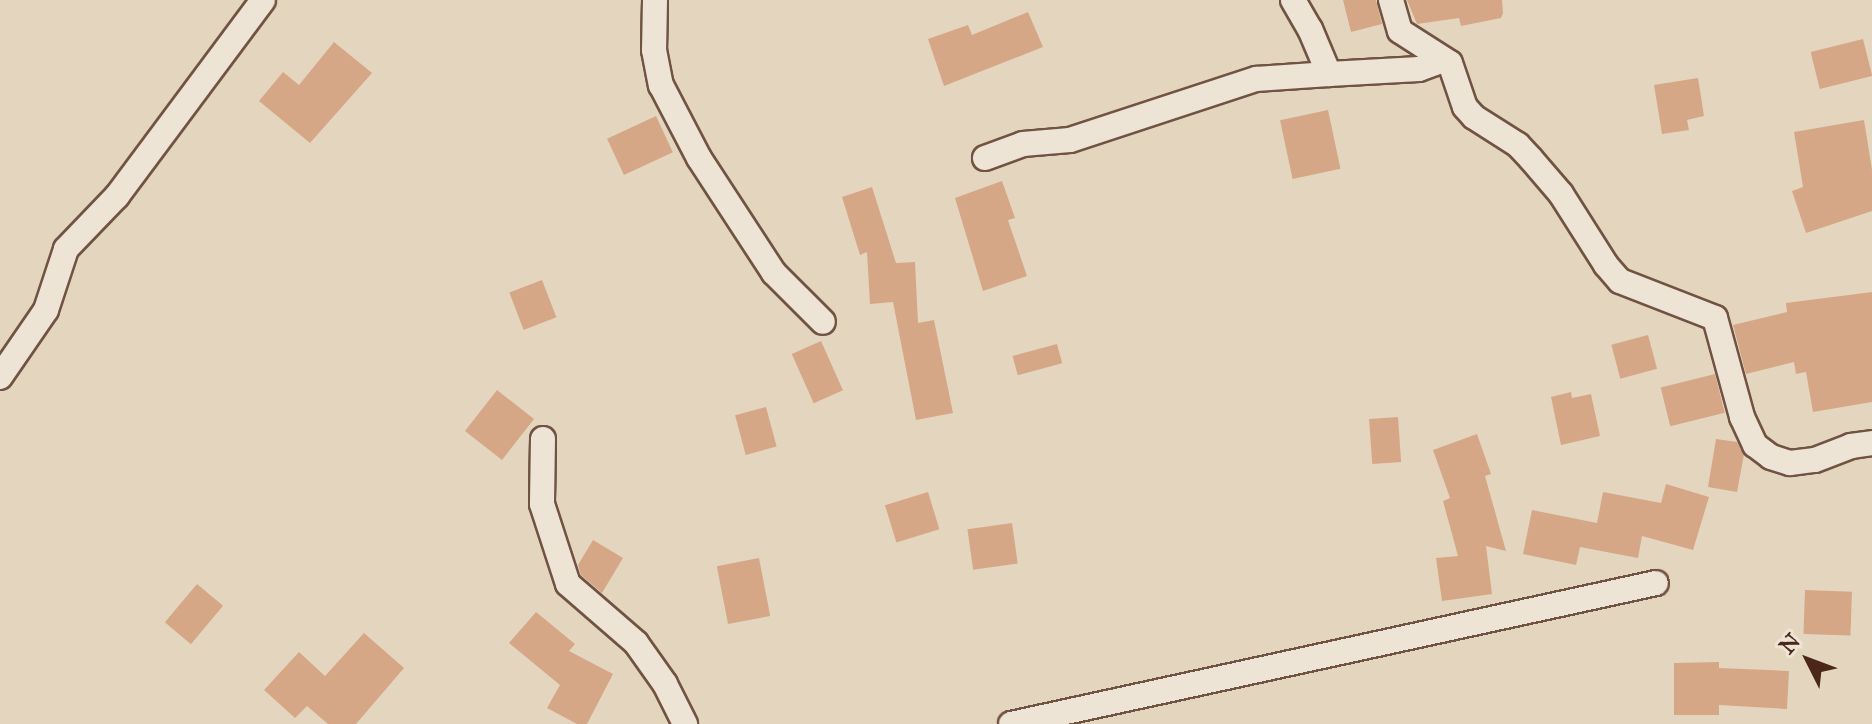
<!DOCTYPE html>
<style>
body{margin:0}
#map{position:relative;width:1872px;height:724px;overflow:hidden;background:#e4d6be;font-family:"IM FELL Great Primer",serif}
div>[style]{position:absolute}
.building>*{inset:0;background:#d5a787;transform-origin:0 0}
.roads{filter:drop-shadow(2px 0 #715343) drop-shadow(-2px 0 #715343) drop-shadow(0 2px #715343) drop-shadow(0 -2px #715343)}
.minor>*{height:24px;margin:-12px;padding:0 12px;transform-origin:12px;border-radius:12px;background:#ede4d5}
span{translate:-50% -50%;white-space:nowrap;text-align:center;line-height:1.15;-webkit-text-stroke:6px #ede4d5;paint-order:stroke}
.north{position:absolute;left:1768px;top:620px;width:80px;height:80px;-webkit-text-stroke:6px #ede4d5;paint-order:stroke;rotate:312deg;font-size:22px;font-weight:700;line-height:32px;text-align:center;color:#4b271a}
.north::after{content:'';display:block;margin:auto;width:28px;height:36px;background:#4b271a;clip-path:polygon(50% 0,100% 100%,50% 72%,0 100%)}
</style>
<div id="map">
<div class="building">
<div style="clip-path:polygon(1343px 0,1376px 0,1382px 24px,1351px 32px)"></div>
<div style="clip-path:polygon(1407px 0,1502px 0,1503px 13px,1501px 18px,1461px 26px,1459px 18px,1417px 24px)"></div>
<div style="clip-path:polygon(1028px 12px,1043px 47px,944px 86px,928px 39px,968px 25px,972px 35px)"></div>
<div style="left:1863px;top:39px;width:38px;height:54px;rotate:76deg"></div>
<div style="clip-path:polygon(334px 42px,372px 73px,310px 143px,259px 101px,283px 72px,299px 85px)"></div>
<div style="clip-path:polygon(1698px 78px,1704px 116px,1687px 120px,1689px 130px,1662px 134px,1654px 85px)"></div>
<div style="left:1328px;top:110px;width:60px;height:49px;rotate:78deg"></div>
<div style="left:656px;top:116px;width:40px;height:54px;rotate:65deg"></div>
<div style="clip-path:polygon(1864px 120px,1872px 170px,1872px 211px,1806px 233px,1792px 191px,1803px 187px,1794px 132px)"></div>
<div style="clip-path:polygon(1002px 181px,1015px 218px,1008px 220px,1027px 276px,983px 291px,955px 198px)"></div>
<div style="clip-path:polygon(872px 187px,896px 263px,915px 262px,918px 323px,934px 320px,953px 413px,916px 420px,893px 302px,870px 304px,867px 252px,860px 255px,842px 197px)"></div>
<div style="left:542px;top:280px;width:40px;height:35px;rotate:69deg"></div>
<div style="clip-path:polygon(1872px 292px,1872px 402px,1813px 412px,1806px 372px,1796px 374px,1794px 362px,1746px 374px,1733px 325px,1787px 312px,1786px 303px)"></div>
<div style="left:1648px;top:335px;width:35px;height:38px;rotate:75deg"></div>
<div style="left:821px;top:341px;width:54px;height:32px;rotate:66deg"></div>
<div style="left:1057px;top:344px;width:20px;height:46px;rotate:75deg"></div>
<div style="left:1715px;top:374px;width:40px;height:56px;rotate:76deg"></div>
<div style="left:497px;top:390px;width:47px;height:52px;rotate:38deg"></div>
<div style="clip-path:polygon(1571px 392px,1572px 398px,1591px 394px,1600px 436px,1561px 445px,1551px 397px)"></div>
<div style="left:766px;top:407px;width:41px;height:32px;rotate:75deg"></div>
<div style="left:1398px;top:417px;width:45px;height:29px;rotate:86deg"></div>
<div style="clip-path:polygon(1477px 434px,1491px 474px,1485px 476px,1506px 551px,1486px 546px,1492px 594px,1442px 601px,1436px 558px,1458px 556px,1443px 501px,1450px 498px,1433px 450px)"></div>
<div style="clip-path:polygon(1716px 439px,1737px 442px,1744px 454px,1737px 492px,1708px 487px)"></div>
<div style="clip-path:polygon(1666px 484px,1709px 497px,1693px 550px,1642px 536px,1638px 558px,1580px 547px,1576px 565px,1523px 554px,1532px 510px,1597px 523px,1603px 492px,1661px 503px)"></div>
<div style="left:928px;top:492px;width:39px;height:45px;rotate:73deg"></div>
<div style="left:1012px;top:523px;width:41px;height:45px;rotate:82deg"></div>
<div style="clip-path:polygon(593px 540px,623px 558px,602px 593px,581px 575px,578px 565px)"></div>
<div style="left:759px;top:558px;width:59px;height:43px;rotate:79deg"></div>
<div style="left:197px;top:584px;width:34px;height:50px;rotate:40deg"></div>
<div style="left:1805px;top:590px;width:47px;height:44px;rotate:2deg"></div>
<div style="clip-path:polygon(536px 612px,575px 644px,569px 651px,613px 674px,587px 724px,577px 724px,547px 708px,560px 685px,509px 643px)"></div>
<div style="clip-path:polygon(364px 633px,404px 668px,356px 724px,328px 724px,307px 706px,295px 718px,264px 690px,299px 652px,325px 676px)"></div>
<div style="clip-path:polygon(1719px 662px,1719px 668px,1789px 671px,1787px 709px,1719px 705px,1719px 715px,1674px 715px,1674px 663px)"></div>
</div>
<div class="roads">
<div class="minor">
<div style="left:655px;top:0;width:50px;rotate:91.1deg"></div>
<div style="left:654px;top:50px;width:36px;rotate:79deg"></div>
<div style="left:661px;top:85px;width:82px;rotate:62.5deg"></div>
<div style="left:699px;top:158px;width:137px;rotate:56.9deg"></div>
<div style="left:774px;top:273px;width:69px;rotate:45deg"></div>
<div style="left:1293px;top:0;width:34px;rotate:60deg"></div>
<div style="left:1310px;top:29px;width:49px;rotate:67.1deg"></div>
<div style="left:1329px;top:74px;width:90px;rotate:-3.2deg"></div>
<div style="left:1419px;top:69px;width:27px;rotate:-20deg"></div>
<div style="left:1391px;top:0;width:32px;rotate:74deg"></div>
<div style="left:1400px;top:31px;width:59px;rotate:32.6deg"></div>
<div style="left:1450px;top:63px;width:46px;rotate:71.2deg"></div>
<div style="left:1465px;top:107px;width:13px;rotate:48deg"></div>
<div style="left:1474px;top:117px;width:52px;rotate:32.5deg"></div>
<div style="left:1518px;top:145px;width:19px;rotate:47deg"></div>
<div style="left:1531px;top:159px;width:46px;rotate:49.4deg"></div>
<div style="left:1561px;top:194px;width:84px;rotate:57.6deg"></div>
<div style="left:1606px;top:265px;width:21px;rotate:49deg"></div>
<div style="left:1620px;top:281px;width:102px;rotate:21.3deg"></div>
<div style="left:1715px;top:318px;width:103px;rotate:74.7deg"></div>
<div style="left:1742px;top:417px;width:31px;rotate:65deg"></div>
<div style="left:1755px;top:445px;width:20px;rotate:37deg"></div>
<div style="left:1771px;top:457px;width:20px;rotate:18deg"></div>
<div style="left:1790px;top:463px;width:25px;rotate:-7deg"></div>
<div style="left:1815px;top:460px;width:39px;rotate:-21deg"></div>
<div style="left:1851px;top:446px;width:21px;rotate:-8deg"></div>
<div style="left:985px;top:158px;width:40px;rotate:-20.2deg"></div>
<div style="left:1023px;top:144px;width:47px;rotate:-4.9deg"></div>
<div style="left:1070px;top:140px;width:196px;rotate:-18.2deg"></div>
<div style="left:1256px;top:79px;width:73px;rotate:-3.9deg"></div>
<div style="left:0;top:377px;width:81px;rotate:-55.5deg"></div>
<div style="left:46px;top:310px;width:64px;rotate:-71.8deg"></div>
<div style="left:66px;top:249px;width:74px;rotate:-46.1deg"></div>
<div style="left:117px;top:196px;width:244px;rotate:-53.3deg"></div>
<div style="left:543px;top:439px;width:65px;rotate:90.9deg"></div>
<div style="left:542px;top:504px;width:84px;rotate:72deg"></div>
<div style="left:568px;top:584px;width:90px;rotate:40.9deg"></div>
<div style="left:636px;top:643px;width:50px;rotate:54.7deg"></div>
<div style="left:665px;top:684px;width:45px;rotate:63.4deg"></div>
<div style="left:1011px;top:724px;width:660px;rotate:-12.33deg"></div>
</div>
</div>
<div class="north">N</div>
</div>
